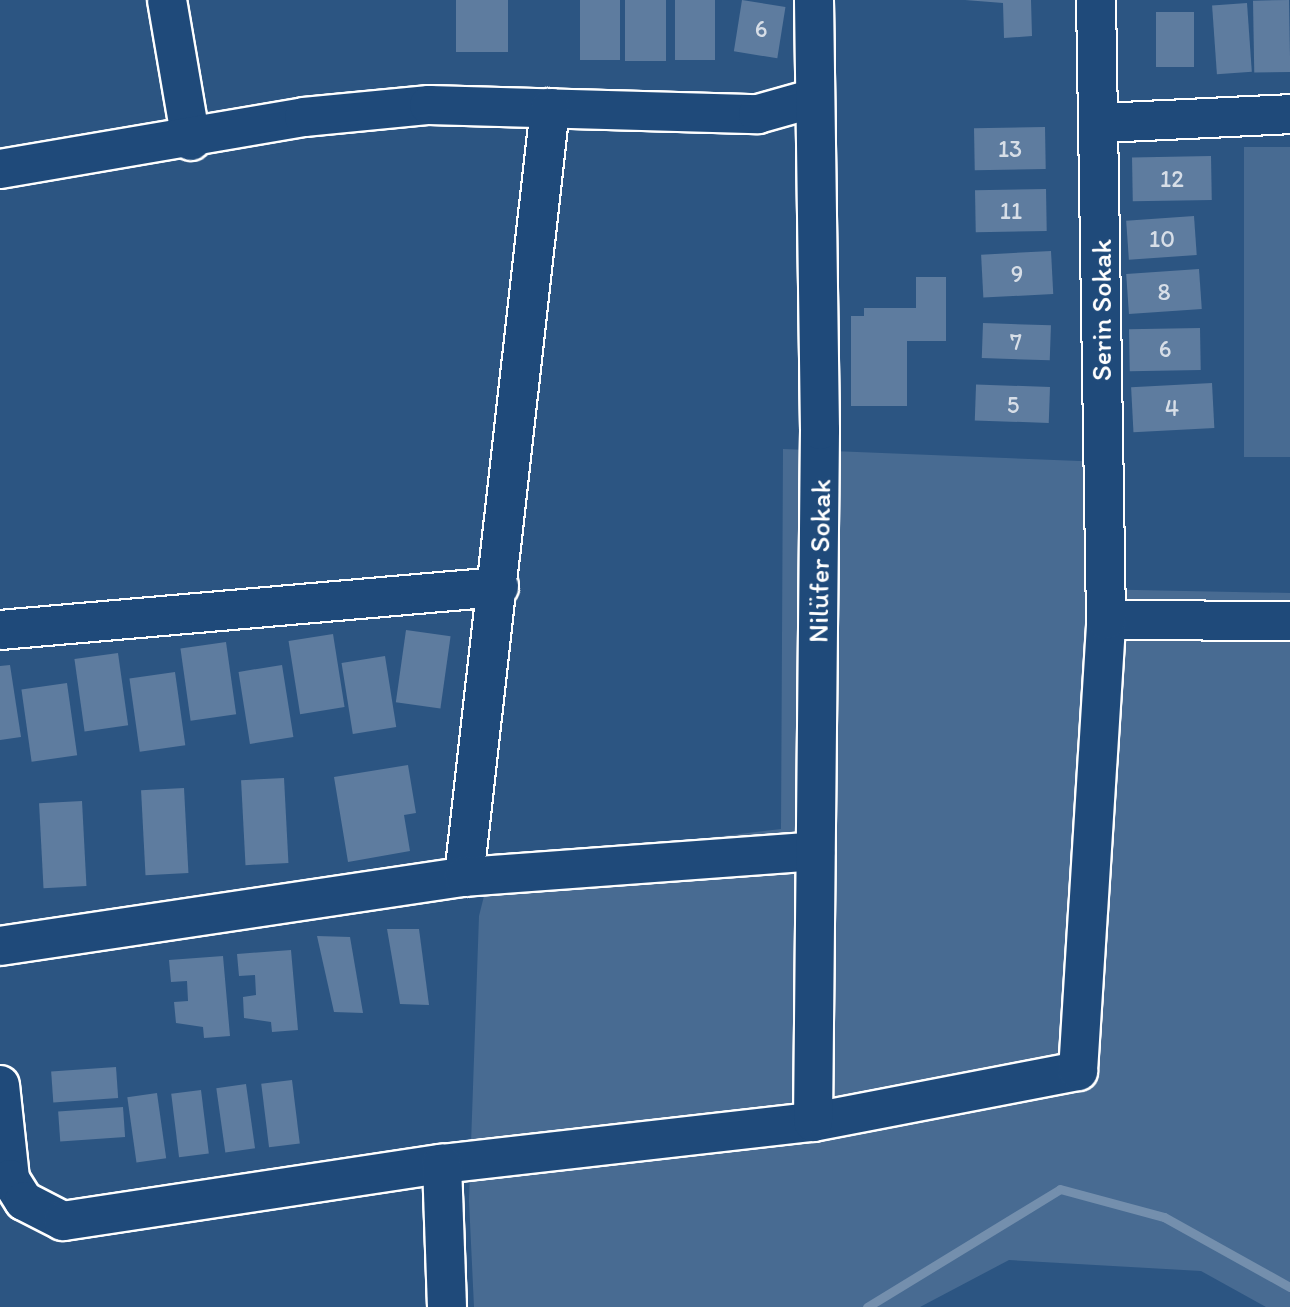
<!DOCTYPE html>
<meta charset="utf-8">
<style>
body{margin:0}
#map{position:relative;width:1290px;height:1307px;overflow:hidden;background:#2c5582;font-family:Itim,sans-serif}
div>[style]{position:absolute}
.green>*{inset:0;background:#486b92;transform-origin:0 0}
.stream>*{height:9px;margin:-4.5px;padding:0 4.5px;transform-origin:4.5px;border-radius:4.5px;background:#748fad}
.building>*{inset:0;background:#5e7c9f;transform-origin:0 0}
.roads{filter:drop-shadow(2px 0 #fff) drop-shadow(-2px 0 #fff) drop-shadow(0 2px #fff) drop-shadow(0 -2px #fff)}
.minor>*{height:38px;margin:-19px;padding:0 19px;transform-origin:19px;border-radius:19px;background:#1f4a7a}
span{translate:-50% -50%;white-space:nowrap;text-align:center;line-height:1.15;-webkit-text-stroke:6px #1f4a7a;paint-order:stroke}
.number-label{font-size:24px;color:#d7dee7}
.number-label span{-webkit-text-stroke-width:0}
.street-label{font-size:28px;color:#fff}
</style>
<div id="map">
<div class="green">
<div style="left:1290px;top:147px;width:310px;height:46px;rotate:90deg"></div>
<div style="clip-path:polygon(783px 449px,1105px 462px,1087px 589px,1290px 593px,1290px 1307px,1266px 1307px,1201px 1271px,1009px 1260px,920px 1307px,474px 1307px,469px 1201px,479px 916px,492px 864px,781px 829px)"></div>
</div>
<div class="stream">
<div style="left:867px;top:1307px;width:226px;rotate:-31.4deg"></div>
<div style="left:1060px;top:1189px;width:108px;rotate:15.1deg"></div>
<div style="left:1164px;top:1217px;width:144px;rotate:29.1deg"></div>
</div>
<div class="building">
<div style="left:456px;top:0;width:52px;height:52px"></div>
<div style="left:580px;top:0;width:40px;height:60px"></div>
<div style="left:625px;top:0;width:41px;height:61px"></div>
<div style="left:675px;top:0;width:40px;height:60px"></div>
<div style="left:742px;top:0;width:44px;height:52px;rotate:9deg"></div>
<div style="clip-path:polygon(965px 0,1031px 0,1032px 36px,1004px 38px,1003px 3px)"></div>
<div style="left:1289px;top:0;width:72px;height:36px;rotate:89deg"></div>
<div style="left:1247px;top:3px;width:69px;height:35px;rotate:86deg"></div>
<div style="left:1156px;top:12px;width:38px;height:55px"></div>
<div style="left:1045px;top:127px;width:42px;height:71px;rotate:89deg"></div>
<div style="left:1211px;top:156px;width:44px;height:79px;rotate:89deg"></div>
<div style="left:1046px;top:189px;width:42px;height:71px;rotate:89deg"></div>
<div style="left:1194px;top:216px;width:39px;height:68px;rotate:86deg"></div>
<div style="left:1051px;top:251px;width:43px;height:70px;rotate:87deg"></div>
<div style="left:1199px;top:269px;width:40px;height:73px;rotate:86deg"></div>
<div style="clip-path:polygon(916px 277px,946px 277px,946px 341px,907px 341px,907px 406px,851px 406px,851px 316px,864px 316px,864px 308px,916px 308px)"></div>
<div style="left:983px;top:323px;width:68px;height:35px;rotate:2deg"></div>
<div style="left:1200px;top:328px;width:42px;height:71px;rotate:89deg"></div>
<div style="left:1212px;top:383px;width:45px;height:81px;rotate:87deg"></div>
<div style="left:1050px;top:387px;width:36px;height:74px;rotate:92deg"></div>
<div style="left:406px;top:630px;width:45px;height:73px;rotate:8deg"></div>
<div style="left:333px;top:634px;width:74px;height:45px;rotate:81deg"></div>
<div style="left:226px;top:642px;width:73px;height:46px;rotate:82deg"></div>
<div style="left:118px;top:653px;width:73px;height:44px;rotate:82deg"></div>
<div style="left:385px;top:656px;width:72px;height:44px;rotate:81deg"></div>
<div style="clip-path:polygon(10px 665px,21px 737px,0 740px,0 666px)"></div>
<div style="left:282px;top:665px;width:73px;height:44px;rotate:81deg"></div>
<div style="left:175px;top:672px;width:74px;height:46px;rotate:82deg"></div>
<div style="left:67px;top:683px;width:73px;height:46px;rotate:82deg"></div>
<div style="clip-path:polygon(408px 765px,416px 813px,404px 815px,410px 851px,348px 862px,334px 777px)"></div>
<div style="left:284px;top:778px;width:85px;height:43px;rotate:87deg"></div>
<div style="left:184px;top:788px;width:85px;height:43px;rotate:87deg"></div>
<div style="left:82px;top:801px;width:85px;height:43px;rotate:87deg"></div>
<div style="clip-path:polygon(387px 929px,419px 929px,429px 1005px,400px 1004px)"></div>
<div style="clip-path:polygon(317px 936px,350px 937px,363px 1013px,334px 1012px)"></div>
<div style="clip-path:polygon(291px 950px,298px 1030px,272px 1032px,271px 1022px,244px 1018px,243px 997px,256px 995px,255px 975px,239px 976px,237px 954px)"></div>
<div style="clip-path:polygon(223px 956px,230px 1036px,204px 1038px,203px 1027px,176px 1023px,174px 1002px,188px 1001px,187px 981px,171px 982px,169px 960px)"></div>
<div style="left:116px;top:1067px;width:31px;height:65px;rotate:86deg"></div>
<div style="left:292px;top:1080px;width:64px;height:31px;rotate:83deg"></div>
<div style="left:246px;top:1084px;width:65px;height:30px;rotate:82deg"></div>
<div style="left:201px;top:1090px;width:64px;height:30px;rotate:83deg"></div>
<div style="left:157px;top:1093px;width:66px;height:30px;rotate:82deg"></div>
<div style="left:123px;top:1107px;width:30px;height:65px;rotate:86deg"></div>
</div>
<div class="roads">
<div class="minor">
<div style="left:167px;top:0;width:143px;rotate:80.3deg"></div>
<div style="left:1102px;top:123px;width:188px;rotate:-2.7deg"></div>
<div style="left:0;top:169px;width:308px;rotate:-9.7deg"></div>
<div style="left:304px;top:117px;width:126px;rotate:-5.5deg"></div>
<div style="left:429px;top:105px;width:329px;rotate:1.6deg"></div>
<div style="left:758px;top:114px;width:59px;rotate:-15.7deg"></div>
<div style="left:1106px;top:620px;width:184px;rotate:0.3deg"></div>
<div style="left:0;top:630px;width:501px;rotate:-4.93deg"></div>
<div style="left:464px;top:877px;width:774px;rotate:-83.62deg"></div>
<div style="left:0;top:946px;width:469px;rotate:-8.5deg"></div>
<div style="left:464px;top:877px;width:352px;rotate:-4.2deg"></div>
<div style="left:0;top:1085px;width:95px;rotate:83.9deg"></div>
<div style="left:10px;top:1179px;width:26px;rotate:58deg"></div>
<div style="left:24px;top:1201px;width:44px;rotate:27.1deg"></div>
<div style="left:63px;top:1221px;width:383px;rotate:-8.6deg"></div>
<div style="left:442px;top:1164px;width:373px;rotate:-6.5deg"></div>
<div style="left:813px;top:1122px;width:270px;rotate:-10.9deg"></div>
<div style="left:1078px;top:1071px;width:452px;rotate:-86.4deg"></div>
<div style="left:1106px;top:620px;width:620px;rotate:-90.92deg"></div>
<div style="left:813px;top:1122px;width:692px;rotate:-89.42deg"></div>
<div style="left:820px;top:430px;width:430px;rotate:-90.8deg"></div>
<div style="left:442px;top:1164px;width:143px;rotate:88deg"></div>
</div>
</div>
<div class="number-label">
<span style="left:761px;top:29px">6</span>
<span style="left:1010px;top:149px">13</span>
<span style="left:1172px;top:179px">12</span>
<span style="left:1011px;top:211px">11</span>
<span style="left:1162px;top:239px">10</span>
<span style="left:1017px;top:274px">9</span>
<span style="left:1164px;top:292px">8</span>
<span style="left:1016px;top:342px">7</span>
<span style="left:1165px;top:349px">6</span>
<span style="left:1013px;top:405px">5</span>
<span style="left:1172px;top:408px">4</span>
</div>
<div class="street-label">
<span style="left:1101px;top:310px;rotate:-90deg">Serin Sokak</span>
<span style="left:819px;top:561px;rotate:-89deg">Nilüfer Sokak</span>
</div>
</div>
